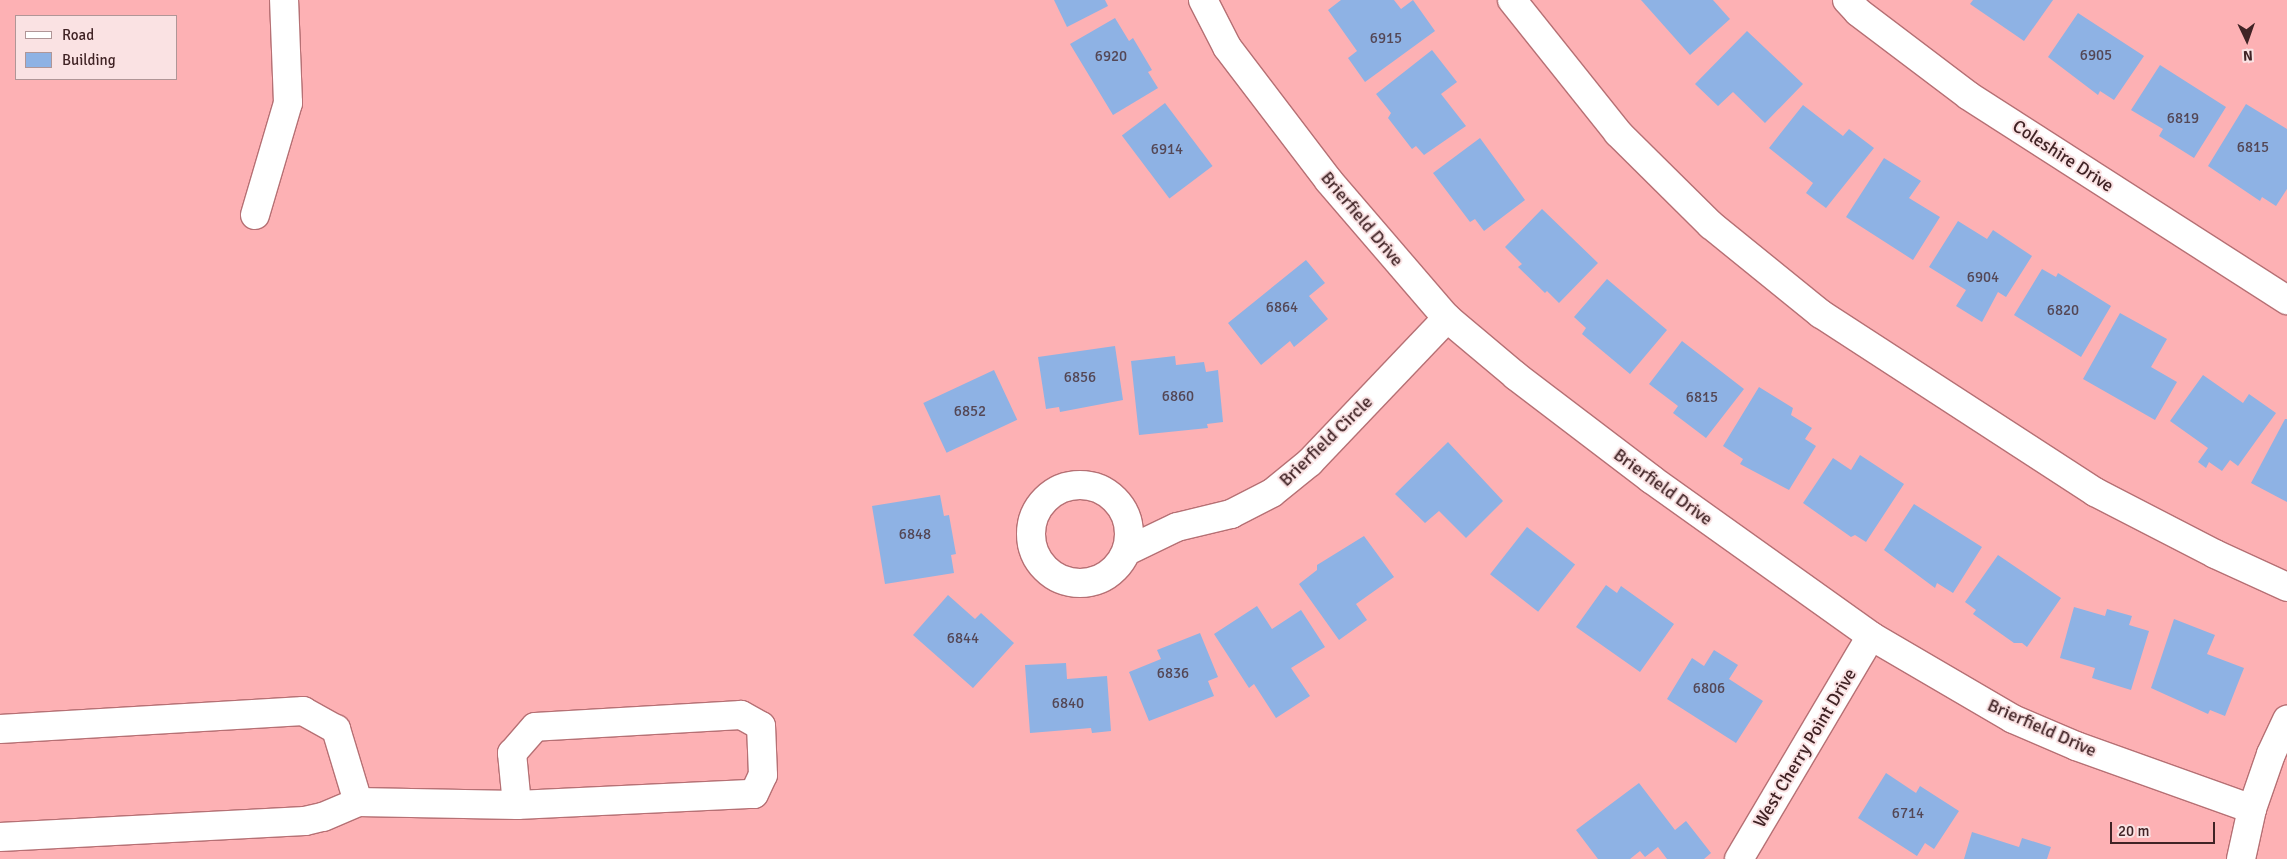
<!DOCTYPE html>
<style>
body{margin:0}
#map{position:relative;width:2287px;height:859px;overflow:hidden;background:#fdb1b4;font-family:Signika,sans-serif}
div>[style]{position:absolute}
.building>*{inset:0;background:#8eb2e4;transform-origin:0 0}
.roads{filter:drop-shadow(1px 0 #b67074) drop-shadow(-1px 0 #b67074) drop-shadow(0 1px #b67074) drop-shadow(0 -1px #b67074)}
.minor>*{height:28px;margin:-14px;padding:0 14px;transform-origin:14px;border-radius:14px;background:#fff}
.minor>.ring{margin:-14px;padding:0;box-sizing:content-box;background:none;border:28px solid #fff;border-radius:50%}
span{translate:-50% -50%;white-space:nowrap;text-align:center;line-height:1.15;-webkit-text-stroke:4px #fae2e3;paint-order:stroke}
.number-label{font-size:15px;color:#544755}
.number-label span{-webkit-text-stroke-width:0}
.street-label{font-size:18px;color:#402325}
.legend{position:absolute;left:15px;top:15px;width:162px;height:65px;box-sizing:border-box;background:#fae2e3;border:1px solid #b09697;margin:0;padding:6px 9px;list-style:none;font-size:15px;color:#402325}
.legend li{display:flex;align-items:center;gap:10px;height:25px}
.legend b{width:25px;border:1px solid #b09697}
.north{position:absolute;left:2222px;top:15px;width:50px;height:50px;-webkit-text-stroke:4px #fae2e3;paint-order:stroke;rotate:177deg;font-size:14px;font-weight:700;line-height:20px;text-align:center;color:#402325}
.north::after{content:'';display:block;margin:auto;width:18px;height:22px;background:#402325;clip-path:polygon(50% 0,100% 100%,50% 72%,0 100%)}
.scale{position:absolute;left:2110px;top:822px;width:105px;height:22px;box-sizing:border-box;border:2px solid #402325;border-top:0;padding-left:6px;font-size:15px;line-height:18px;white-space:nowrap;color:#402325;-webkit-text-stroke:4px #fae2e3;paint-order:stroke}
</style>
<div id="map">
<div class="building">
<div style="clip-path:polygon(1054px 0,1105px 0,1108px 6px,1067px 27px)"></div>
<div style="clip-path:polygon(1341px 0,1394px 0,1401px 9px,1413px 0,1435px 31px,1365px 82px,1348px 58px,1357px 51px,1328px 10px)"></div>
<div style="clip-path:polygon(1641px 0,1713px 0,1730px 19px,1690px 55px)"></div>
<div style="clip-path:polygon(1973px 0,2053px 0,2024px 41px,1970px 4px)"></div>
<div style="clip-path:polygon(2078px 13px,2144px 56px,2114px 100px,2100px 91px,2098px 95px,2048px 57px)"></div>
<div style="clip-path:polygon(1115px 18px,1129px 41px,1133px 38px,1152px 70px,1148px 72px,1158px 88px,1113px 115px,1070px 44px)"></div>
<div style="clip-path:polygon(1747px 31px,1803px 84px,1765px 123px,1733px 92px,1718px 106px,1695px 84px)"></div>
<div style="clip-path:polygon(1432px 50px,1457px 82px,1441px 94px,1466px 126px,1424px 155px,1416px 146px,1412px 149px,1388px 118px,1391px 113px,1376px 94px)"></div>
<div style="clip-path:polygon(2160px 65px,2226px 107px,2194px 158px,2159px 136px,2163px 129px,2131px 110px)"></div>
<div style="left:1165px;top:103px;width:79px;height:54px;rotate:53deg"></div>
<div style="clip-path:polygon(2246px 104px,2287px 129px,2287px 189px,2276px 206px,2262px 197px,2260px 201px,2208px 166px)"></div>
<div style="clip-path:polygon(1803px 105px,1843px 136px,1849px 129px,1874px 148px,1826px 208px,1806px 193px,1813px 183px,1769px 148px)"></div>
<div style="clip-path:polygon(1480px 138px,1525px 200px,1484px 231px,1475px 219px,1470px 222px,1433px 173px)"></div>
<div style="clip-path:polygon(1884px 158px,1921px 181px,1909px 198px,1940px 217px,1913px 260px,1846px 217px)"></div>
<div style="clip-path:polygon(1542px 209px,1598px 263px,1559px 303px,1547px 291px,1545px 293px,1518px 267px,1522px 264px,1505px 247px)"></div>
<div style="clip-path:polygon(1958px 221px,1987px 239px,1993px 230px,2032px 256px,2006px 297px,1998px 292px,1982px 322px,1956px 306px,1966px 290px,1929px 267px)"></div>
<div style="clip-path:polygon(1306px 260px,1325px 283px,1309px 296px,1328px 319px,1294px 347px,1290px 341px,1261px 365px,1228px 323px)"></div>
<div style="clip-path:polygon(2042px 269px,2056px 277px,2058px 273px,2111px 306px,2081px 357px,2014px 315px)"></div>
<div style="clip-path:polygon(1607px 279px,1667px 330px,1630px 374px,1582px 334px,1586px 328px,1574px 317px)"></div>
<div style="clip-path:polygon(2120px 313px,2167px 339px,2151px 367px,2177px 382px,2155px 420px,2083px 379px)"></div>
<div style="clip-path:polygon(1682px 341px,1744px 389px,1706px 438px,1673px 413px,1678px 406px,1649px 384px)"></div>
<div style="clip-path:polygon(1115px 346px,1123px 400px,1060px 412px,1059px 407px,1046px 409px,1038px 357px)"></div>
<div style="clip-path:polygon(1175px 356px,1176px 365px,1204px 362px,1206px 372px,1218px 370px,1223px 422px,1207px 424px,1208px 428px,1139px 435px,1131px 361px)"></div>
<div style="left:994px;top:370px;width:55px;height:78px;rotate:65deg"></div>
<div style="clip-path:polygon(2203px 375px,2243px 403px,2249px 394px,2276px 413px,2238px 466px,2230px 460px,2222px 471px,2209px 462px,2206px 468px,2198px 462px,2208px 448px,2170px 421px)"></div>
<div style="clip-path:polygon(1759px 387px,1793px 408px,1791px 415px,1812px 428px,1805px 439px,1816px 446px,1789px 490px,1740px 464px,1743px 459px,1723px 446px)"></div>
<div style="clip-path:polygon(2285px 419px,2287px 419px,2287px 502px,2251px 483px)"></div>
<div style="clip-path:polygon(1448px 442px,1503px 501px,1466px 538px,1439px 511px,1425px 523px,1395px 494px)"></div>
<div style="clip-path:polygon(1860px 455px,1904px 484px,1866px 542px,1855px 535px,1851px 537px,1803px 503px,1833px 458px,1851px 470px)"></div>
<div style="clip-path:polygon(940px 495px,944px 516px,949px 515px,956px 554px,951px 555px,954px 573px,885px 584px,872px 506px)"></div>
<div style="clip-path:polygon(1914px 504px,1982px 547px,1953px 593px,1937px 583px,1935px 588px,1884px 550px)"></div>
<div style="left:1527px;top:527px;width:61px;height:60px;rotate:38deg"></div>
<div style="clip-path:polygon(1364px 536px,1394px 577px,1356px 604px,1367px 620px,1339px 640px,1299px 584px,1317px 570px,1317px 565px)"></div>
<div style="clip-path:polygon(1998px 555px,2061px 598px,2027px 647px,2022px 643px,2014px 643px,1973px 614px,1976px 610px,1965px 602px)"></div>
<div style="clip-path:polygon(1606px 585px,1617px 593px,1621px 586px,1674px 624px,1640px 672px,1576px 627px)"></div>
<div style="clip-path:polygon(948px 595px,975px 619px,981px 613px,1014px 643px,973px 688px,913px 635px)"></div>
<div style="clip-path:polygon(1257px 606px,1272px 629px,1301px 610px,1325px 647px,1291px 668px,1310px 696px,1276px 718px,1254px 684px,1249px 688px,1214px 634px)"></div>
<div style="clip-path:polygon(2074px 607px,2105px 616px,2107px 609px,2132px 616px,2129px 625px,2149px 631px,2131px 690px,2092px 678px,2095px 668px,2060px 658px)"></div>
<div style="clip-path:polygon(2174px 619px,2215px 635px,2207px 654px,2244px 668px,2225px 716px,2210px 710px,2208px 714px,2151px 688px)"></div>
<div style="clip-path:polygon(1200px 633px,1218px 677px,1208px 681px,1214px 696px,1149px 721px,1129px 672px,1161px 659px,1157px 650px)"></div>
<div style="clip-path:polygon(1714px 650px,1738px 665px,1729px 679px,1763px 701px,1736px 743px,1667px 699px,1692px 658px,1704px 666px)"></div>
<div style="clip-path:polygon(1066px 663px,1067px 679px,1107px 676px,1111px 731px,1092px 733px,1091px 728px,1030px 733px,1025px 665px)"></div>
<div style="clip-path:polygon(1886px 773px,1916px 793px,1920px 786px,1959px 811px,1934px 849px,1925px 843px,1917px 856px,1858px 818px)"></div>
<div style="clip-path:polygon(1639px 783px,1675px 830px,1686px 821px,1711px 853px,1704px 859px,1667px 859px,1658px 847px,1645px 857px,1640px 851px,1630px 859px,1598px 859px,1576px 830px)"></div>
<div style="clip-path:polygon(1972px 832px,2019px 847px,2022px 838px,2051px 847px,2047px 859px,1964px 859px)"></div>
</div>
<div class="roads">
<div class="minor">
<div style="left:1203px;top:0;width:53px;rotate:62.9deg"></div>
<div style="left:1227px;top:47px;width:168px;rotate:52.7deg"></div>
<div style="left:1329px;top:181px;width:181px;rotate:49.3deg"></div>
<div style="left:1447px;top:318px;width:90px;rotate:40deg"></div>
<div style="left:1516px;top:376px;width:170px;rotate:37.3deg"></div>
<div style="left:1651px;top:479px;width:270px;rotate:35.5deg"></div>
<div style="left:1871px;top:636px;width:164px;rotate:30.3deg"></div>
<div style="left:2013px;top:719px;width:69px;rotate:23.2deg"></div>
<div style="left:2076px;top:746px;width:187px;rotate:19.7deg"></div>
<div style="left:1512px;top:0;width:170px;rotate:51.4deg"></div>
<div style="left:1618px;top:133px;width:131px;rotate:44.7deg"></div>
<div style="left:1711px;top:225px;width:141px;rotate:39deg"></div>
<div style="left:1821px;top:314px;width:327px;rotate:33deg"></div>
<div style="left:2095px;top:492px;width:135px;rotate:27.3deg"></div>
<div style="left:2215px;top:554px;width:79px;rotate:24.6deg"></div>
<div style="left:1847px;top:0;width:16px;rotate:47deg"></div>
<div style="left:1858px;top:12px;width:139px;rotate:37.1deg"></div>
<div style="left:1969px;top:96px;width:378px;rotate:32.7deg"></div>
<div style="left:255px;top:215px;width:117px;rotate:-73.6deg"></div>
<div style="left:288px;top:103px;width:103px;rotate:-92.2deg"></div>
<div class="ring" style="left:1031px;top:485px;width:70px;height:70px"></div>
<div style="left:1127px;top:551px;width:55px;rotate:-25.6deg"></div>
<div style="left:1177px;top:527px;width:56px;rotate:-13.5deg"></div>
<div style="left:1231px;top:514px;width:46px;rotate:-27.1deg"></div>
<div style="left:1272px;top:493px;width:49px;rotate:-39.2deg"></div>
<div style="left:1310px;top:462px;width:199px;rotate:-46.4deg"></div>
<div style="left:0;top:729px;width:304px;rotate:-3.4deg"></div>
<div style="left:303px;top:711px;width:38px;rotate:29deg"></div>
<div style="left:336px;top:729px;width:76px;rotate:73.2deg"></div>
<div style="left:358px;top:802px;width:159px;rotate:1.1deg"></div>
<div style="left:517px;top:805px;width:237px;rotate:-2.7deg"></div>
<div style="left:754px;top:794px;width:21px;rotate:-65deg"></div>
<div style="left:763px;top:775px;width:49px;rotate:-92.3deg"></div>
<div style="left:761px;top:726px;width:23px;rotate:-151deg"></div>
<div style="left:741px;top:715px;width:206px;rotate:176.7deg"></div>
<div style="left:535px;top:727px;width:35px;rotate:131deg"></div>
<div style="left:512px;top:753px;width:52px;rotate:84.5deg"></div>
<div style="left:0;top:837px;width:305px;rotate:-3deg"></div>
<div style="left:305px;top:821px;width:18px;rotate:-13deg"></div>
<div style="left:323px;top:817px;width:38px;rotate:-23deg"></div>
<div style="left:1739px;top:859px;width:259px;rotate:-59.4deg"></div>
<div style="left:2241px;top:859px;width:51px;rotate:-77.6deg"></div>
<div style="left:2252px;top:809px;width:58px;rotate:-70.9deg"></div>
<div style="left:2271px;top:754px;width:38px;rotate:-65deg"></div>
</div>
</div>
<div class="number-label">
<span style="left:1386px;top:39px">6915</span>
<span style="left:2096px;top:56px">6905</span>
<span style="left:1111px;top:57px">6920</span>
<span style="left:2183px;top:119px">6819</span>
<span style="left:2253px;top:148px">6815</span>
<span style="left:1167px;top:150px">6914</span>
<span style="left:1983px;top:278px">6904</span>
<span style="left:1282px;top:308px">6864</span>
<span style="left:2063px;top:311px">6820</span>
<span style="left:1080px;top:378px">6856</span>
<span style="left:1178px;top:397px">6860</span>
<span style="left:1702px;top:398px">6815</span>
<span style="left:970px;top:412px">6852</span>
<span style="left:915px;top:535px">6848</span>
<span style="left:963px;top:639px">6844</span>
<span style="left:1173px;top:674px">6836</span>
<span style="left:1709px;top:689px">6806</span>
<span style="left:1068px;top:704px">6840</span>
<span style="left:1908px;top:814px">6714</span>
</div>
<div class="street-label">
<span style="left:2063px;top:156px;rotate:33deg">Coleshire Drive</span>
<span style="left:1362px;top:219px;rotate:50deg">Brierfield Drive</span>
<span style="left:1326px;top:441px;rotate:-44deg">Brierfield Circle</span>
<span style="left:1663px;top:487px;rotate:36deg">Brierfield Drive</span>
<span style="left:2042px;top:728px;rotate:24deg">Brierfield Drive</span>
<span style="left:1805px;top:748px;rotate:-59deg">West Cherry Point Drive</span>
</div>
<ul class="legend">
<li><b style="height:6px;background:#fff"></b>Road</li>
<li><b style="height:14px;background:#8eb2e4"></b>Building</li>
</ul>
<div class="north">N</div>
<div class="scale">20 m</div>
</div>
